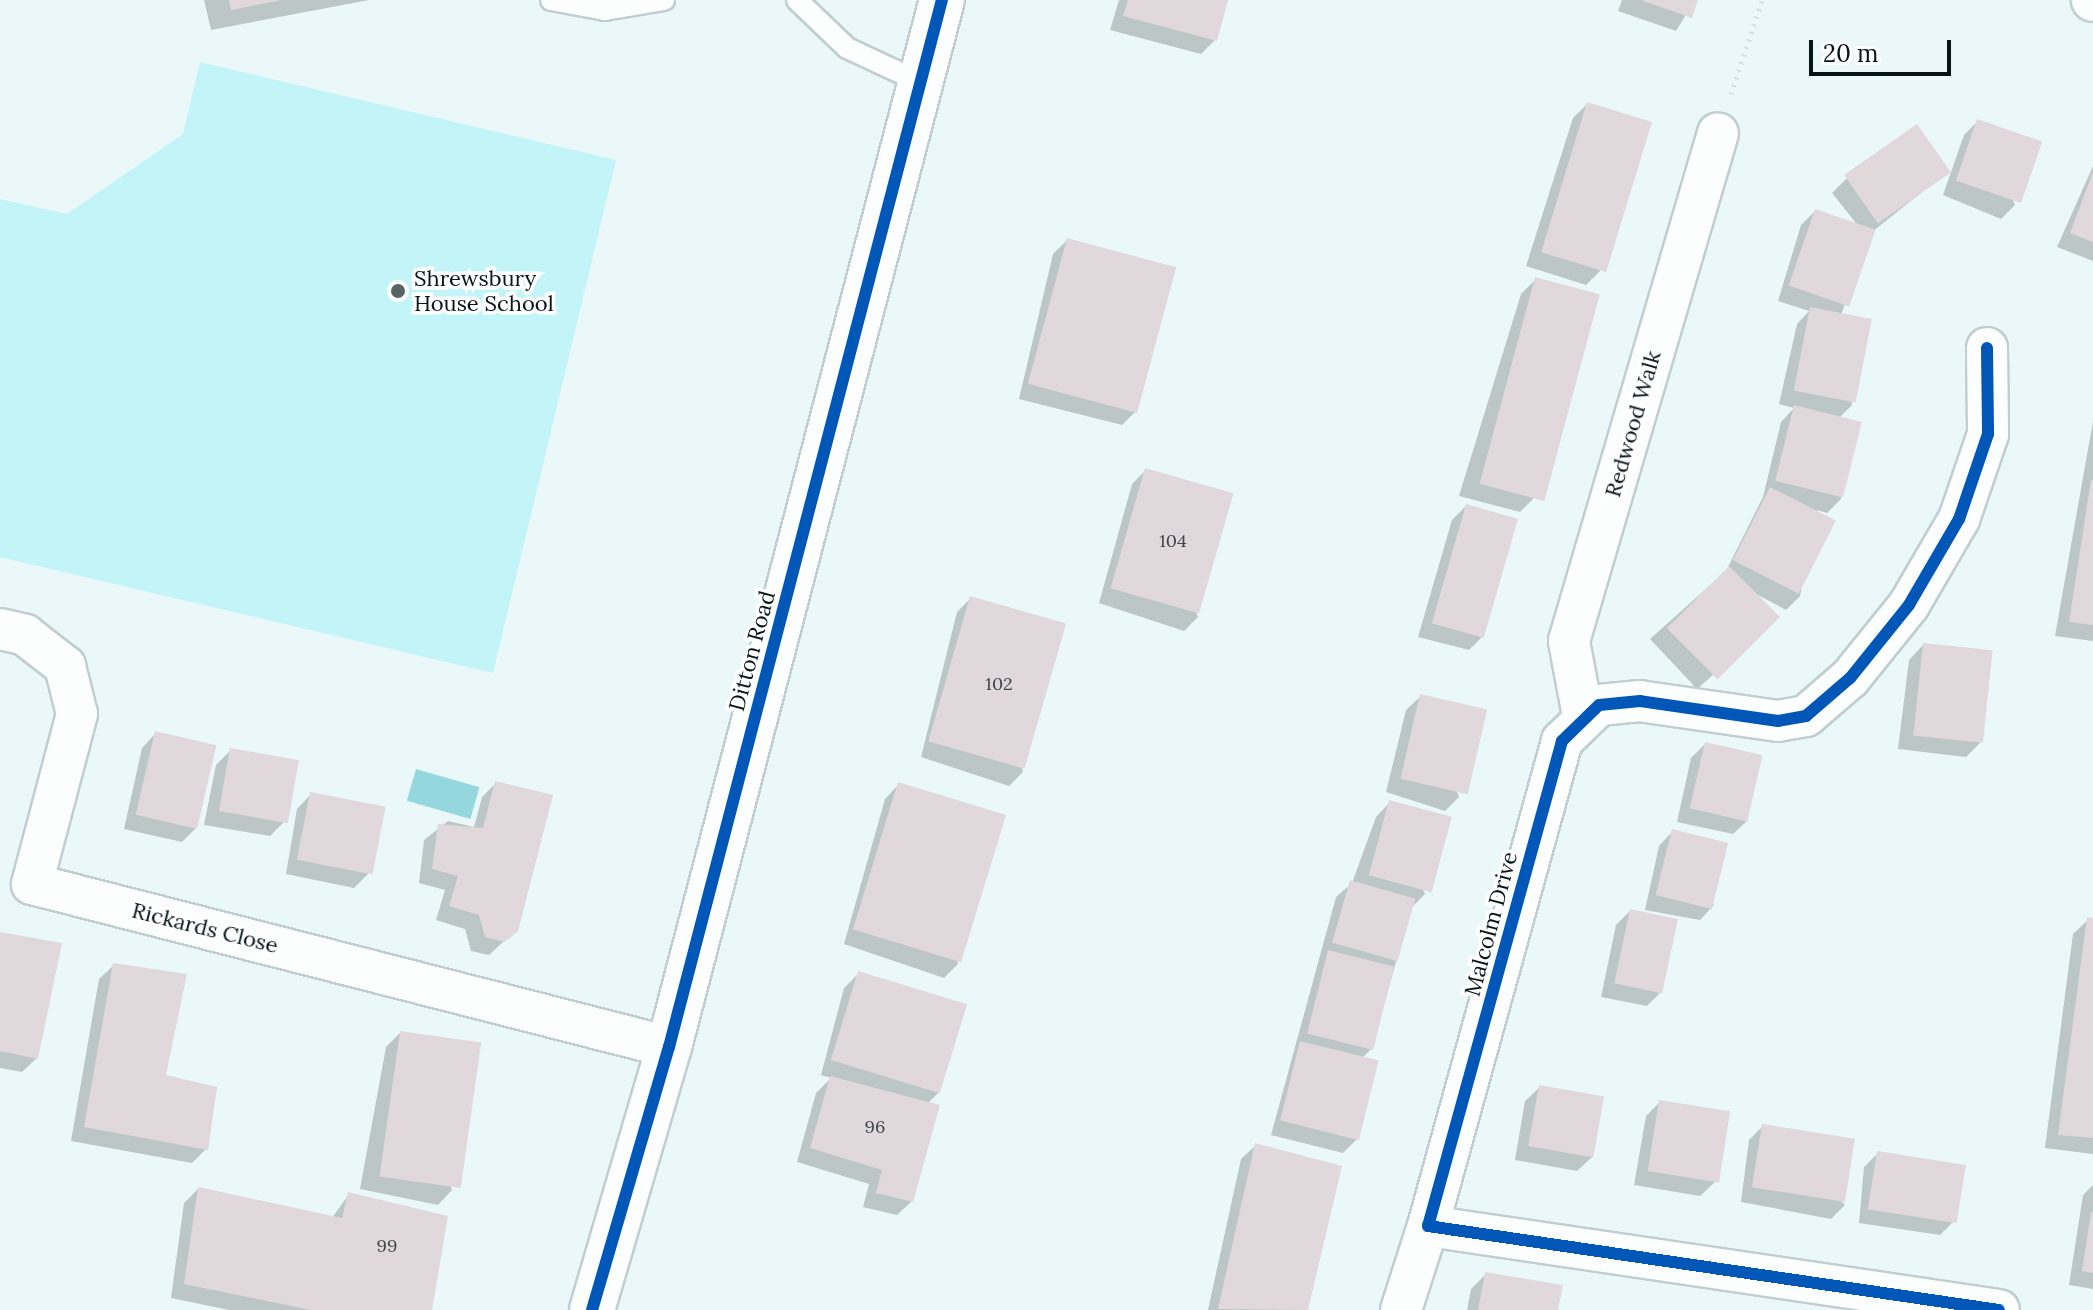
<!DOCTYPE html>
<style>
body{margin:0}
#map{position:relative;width:2093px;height:1310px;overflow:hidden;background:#ebf8f9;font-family:Lora,serif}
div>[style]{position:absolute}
.green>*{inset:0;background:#c3f5f8}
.water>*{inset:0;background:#94d8de;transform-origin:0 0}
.shadow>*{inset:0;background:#0003}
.building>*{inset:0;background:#e0d8db;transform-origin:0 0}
.path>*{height:5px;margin-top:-2.5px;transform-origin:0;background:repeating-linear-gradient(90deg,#d9dede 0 2px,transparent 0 8px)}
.roads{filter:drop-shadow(2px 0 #c0cecf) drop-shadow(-2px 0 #c0cecf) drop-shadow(0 2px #c0cecf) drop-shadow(0 -2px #c0cecf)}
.service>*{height:20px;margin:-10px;padding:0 10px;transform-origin:10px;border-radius:10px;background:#fcfefe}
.minor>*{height:40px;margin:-20px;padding:0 20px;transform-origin:20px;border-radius:20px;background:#fcfefe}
.tertiary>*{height:44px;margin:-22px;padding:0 22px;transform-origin:22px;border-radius:22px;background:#fcfefe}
.cycleway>*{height:12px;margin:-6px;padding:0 6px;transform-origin:6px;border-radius:6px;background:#0057b8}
.dots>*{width:22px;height:22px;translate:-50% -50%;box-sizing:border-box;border:4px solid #fff;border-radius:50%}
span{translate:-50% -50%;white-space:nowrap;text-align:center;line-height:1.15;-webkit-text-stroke:7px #fff;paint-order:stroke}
.number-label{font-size:18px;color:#3c4647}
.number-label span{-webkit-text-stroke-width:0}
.poi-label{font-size:22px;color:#061516}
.left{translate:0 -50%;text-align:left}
.street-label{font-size:22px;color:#061516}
.scale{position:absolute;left:1809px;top:40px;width:142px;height:36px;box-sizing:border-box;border:4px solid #061516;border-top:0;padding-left:10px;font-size:24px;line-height:28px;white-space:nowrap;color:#061516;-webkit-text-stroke:6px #fff;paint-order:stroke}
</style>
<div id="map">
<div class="green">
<div style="clip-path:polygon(200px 62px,616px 160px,493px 673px,0 557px,0 199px,67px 214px,183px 134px)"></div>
</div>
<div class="water">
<div style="left:416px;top:769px;width:66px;height:33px;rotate:16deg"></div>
</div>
<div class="shadow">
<div style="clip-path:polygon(204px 0,369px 0,211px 30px)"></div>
<div style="clip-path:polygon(1119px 0,1226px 0,1215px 40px,1201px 54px,1110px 30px)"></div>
<div style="clip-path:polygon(1622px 0,1695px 0,1676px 31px,1618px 11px)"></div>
<div style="clip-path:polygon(1587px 104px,1600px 271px,1586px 285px,1526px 266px,1573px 118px)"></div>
<div style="clip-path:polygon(1978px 121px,2015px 205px,2001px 219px,1943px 195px,1964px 135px)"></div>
<div style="clip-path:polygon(2093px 166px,2093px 261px,2057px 247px)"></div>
<div style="clip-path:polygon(1948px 171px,1872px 232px,1841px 315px,1852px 405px,1839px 418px,1841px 499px,1827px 513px,1817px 510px,1800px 596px,1786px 610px,1756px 594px,1763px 631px,1697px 689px,1650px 639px,1726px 571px,1763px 497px,1781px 422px,1794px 408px,1779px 404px,1797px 324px,1809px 311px,1778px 301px,1801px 225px,1815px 211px,1859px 227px,1832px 193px,1846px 179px)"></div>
<div style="clip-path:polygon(1067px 240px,1136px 411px,1122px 425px,1019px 399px,1053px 254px)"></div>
<div style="clip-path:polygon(1535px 280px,1534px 498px,1520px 512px,1459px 496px,1521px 294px)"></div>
<div style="clip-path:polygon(2093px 421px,2093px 641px,2055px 636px)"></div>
<div style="clip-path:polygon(1146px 470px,1198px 617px,1184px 631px,1099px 603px,1132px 484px)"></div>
<div style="clip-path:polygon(1466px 506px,1483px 636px,1469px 650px,1418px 637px,1452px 520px)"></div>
<div style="clip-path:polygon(971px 598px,1023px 772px,1009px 786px,921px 757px,957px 612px)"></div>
<div style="clip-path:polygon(1923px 645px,1980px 743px,1966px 757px,1898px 749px,1909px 660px)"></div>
<div style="clip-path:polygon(1421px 696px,1459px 797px,1445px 811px,1386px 792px,1406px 710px)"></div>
<div style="clip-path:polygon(156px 733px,196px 828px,182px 842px,124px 829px,142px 748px)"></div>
<div style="clip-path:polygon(1705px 744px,1748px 820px,1733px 834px,1677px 822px,1691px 758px)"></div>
<div style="clip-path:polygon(231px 750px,284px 822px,270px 836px,204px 825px,216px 765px)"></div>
<div style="clip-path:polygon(496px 783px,516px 930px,489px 955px,471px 951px,465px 929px,436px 920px,445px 890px,419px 883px,424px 840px,448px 821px,474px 827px,482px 797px)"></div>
<div style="clip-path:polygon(899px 784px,958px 964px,944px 978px,844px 944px,885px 799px)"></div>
<div style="clip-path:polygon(311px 794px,369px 873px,354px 888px,286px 874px,297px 809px)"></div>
<div style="clip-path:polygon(1390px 802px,1425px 894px,1411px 908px,1372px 1048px,1362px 1058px,1357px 1139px,1343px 1153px,1271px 1135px,1336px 897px,1352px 883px,1376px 817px)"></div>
<div style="clip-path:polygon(1673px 831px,1714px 905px,1700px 920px,1645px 910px,1659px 846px)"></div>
<div style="clip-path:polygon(1630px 911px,1661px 992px,1647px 1006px,1601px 997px,1616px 925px)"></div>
<div style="clip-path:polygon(2088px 920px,2093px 920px,2093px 1154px,2045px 1148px,2073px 934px)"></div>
<div style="clip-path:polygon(0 934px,37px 1058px,22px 1072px,0 1068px)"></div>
<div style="clip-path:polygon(114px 965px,163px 1077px,206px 1149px,192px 1163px,71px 1141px,99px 979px)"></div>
<div style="clip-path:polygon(859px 973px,939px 1092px,927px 1104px,912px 1201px,897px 1215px,863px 1207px,869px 1184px,797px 1162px,816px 1093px,831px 1078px,821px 1075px,844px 988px)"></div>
<div style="clip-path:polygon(400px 1033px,452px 1190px,438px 1205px,360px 1189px,386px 1047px)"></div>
<div style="clip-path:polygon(1540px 1087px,1592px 1157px,1577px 1171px,1515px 1160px,1525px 1101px)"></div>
<div style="clip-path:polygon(1660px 1102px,1715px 1182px,1700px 1196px,1634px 1185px,1646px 1116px)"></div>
<div style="clip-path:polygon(1763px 1126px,1845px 1205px,1831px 1219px,1741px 1202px,1749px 1140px)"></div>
<div style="clip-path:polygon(1256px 1145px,1339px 1167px,1306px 1310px,1208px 1310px,1241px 1159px)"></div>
<div style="clip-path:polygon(1878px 1153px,1954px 1221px,1940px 1235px,1859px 1223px,1864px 1167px)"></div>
<div style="clip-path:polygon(2093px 1185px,2093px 1289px,2069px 1285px,2083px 1195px)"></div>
<div style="clip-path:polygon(198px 1189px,332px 1218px,349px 1194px,430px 1310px,229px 1310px,171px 1298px,184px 1203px)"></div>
<div style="clip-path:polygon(1485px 1275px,1556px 1310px,1467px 1310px,1471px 1289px)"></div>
</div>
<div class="building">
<div style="clip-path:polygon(229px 0,278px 0,278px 1px,231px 10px)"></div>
<div style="clip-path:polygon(1128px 0,1228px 0,1217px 41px,1123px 16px)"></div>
<div style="clip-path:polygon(1641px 0,1698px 0,1692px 18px)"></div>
<div style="left:1587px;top:102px;width:68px;height:157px;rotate:17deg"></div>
<div style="left:1977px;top:119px;width:69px;height:65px;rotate:19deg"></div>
<div style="left:1917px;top:124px;width:59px;height:89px;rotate:55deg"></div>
<div style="clip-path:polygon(2093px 172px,2093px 242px,2070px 233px)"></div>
<div style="left:1815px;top:209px;width:64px;height:81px;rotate:19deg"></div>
<div style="left:1067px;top:238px;width:113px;height:151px;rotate:15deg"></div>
<div style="left:1535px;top:277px;width:67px;height:214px;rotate:15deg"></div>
<div style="left:1810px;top:307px;width:63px;height:85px;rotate:11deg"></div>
<div style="left:1794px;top:405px;width:70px;height:78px;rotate:14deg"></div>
<div style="left:1145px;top:468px;width:92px;height:125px;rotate:16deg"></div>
<div style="clip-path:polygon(2091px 480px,2093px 480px,2093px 625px,2069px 622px)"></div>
<div style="left:1770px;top:487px;width:74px;height:82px;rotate:27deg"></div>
<div style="left:1466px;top:504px;width:54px;height:124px;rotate:16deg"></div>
<div style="left:1729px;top:566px;width:72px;height:88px;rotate:45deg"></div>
<div style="left:970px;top:596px;width:100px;height:151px;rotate:16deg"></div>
<div style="left:1923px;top:643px;width:70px;height:93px;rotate:6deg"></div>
<div style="left:1420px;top:694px;width:69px;height:87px;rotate:13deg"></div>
<div style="left:155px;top:731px;width:63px;height:86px;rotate:13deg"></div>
<div style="left:1705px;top:742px;width:59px;height:68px;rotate:13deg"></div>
<div style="left:230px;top:748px;width:70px;height:64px;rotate:10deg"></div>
<div style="clip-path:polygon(495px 781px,553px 795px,518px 931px,505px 942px,485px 937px,479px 915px,449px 906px,458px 876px,432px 869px,438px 824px,483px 828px)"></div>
<div style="left:898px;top:782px;width:113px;height:154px;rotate:17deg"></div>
<div style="left:310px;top:792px;width:77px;height:69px;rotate:11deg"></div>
<div style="left:1389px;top:800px;width:65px;height:78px;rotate:15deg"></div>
<div style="left:1672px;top:829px;width:58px;height:68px;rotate:14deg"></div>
<div style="left:1350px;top:880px;width:68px;height:65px;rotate:16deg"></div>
<div style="left:1630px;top:909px;width:49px;height:76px;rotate:12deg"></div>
<div style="clip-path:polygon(2087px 917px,2093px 918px,2093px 1138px,2058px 1135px)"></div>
<div style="clip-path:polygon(0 932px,62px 943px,38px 1059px,0 1051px)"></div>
<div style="left:1328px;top:950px;width:68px;height:86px;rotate:14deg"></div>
<div style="clip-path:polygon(113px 963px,187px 974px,166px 1075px,217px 1087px,208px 1150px,84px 1127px)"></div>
<div style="left:858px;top:971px;width:114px;height:93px;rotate:17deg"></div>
<div style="left:400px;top:1031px;width:82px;height:147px;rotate:8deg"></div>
<div style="left:1300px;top:1041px;width:81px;height:82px;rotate:14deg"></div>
<div style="clip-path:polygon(830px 1076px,940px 1105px,913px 1202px,876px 1193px,882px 1170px,810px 1148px)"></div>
<div style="left:1539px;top:1085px;width:66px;height:62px;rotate:10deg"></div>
<div style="left:1659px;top:1100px;width:72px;height:72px;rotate:9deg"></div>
<div style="left:1762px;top:1124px;width:94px;height:64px;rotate:9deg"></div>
<div style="clip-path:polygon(1255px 1143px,1342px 1166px,1308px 1310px,1218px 1309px)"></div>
<div style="left:1877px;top:1151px;width:90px;height:59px;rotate:9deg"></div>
<div style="clip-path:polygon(198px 1187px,342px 1218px,348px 1192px,448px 1216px,432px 1310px,311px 1310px,184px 1284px)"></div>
<div style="clip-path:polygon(2091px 1212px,2093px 1212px,2093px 1273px,2082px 1271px)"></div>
<div style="clip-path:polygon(1485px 1272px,1563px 1285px,1558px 1310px,1478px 1310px)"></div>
</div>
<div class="path">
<div style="left:1731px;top:94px;width:99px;rotate:-71.7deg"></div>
</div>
<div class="roads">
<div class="service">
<div style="left:551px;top:0;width:55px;rotate:10.5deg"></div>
<div style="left:605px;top:10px;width:60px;rotate:-9.6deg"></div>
<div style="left:797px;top:0;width:69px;rotate:43.8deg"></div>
<div style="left:847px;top:48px;width:81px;rotate:25deg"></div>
</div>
<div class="minor">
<div style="left:2092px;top:0;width:1px;rotate:45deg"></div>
<div style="left:1987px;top:348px;width:86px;rotate:89.3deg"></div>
<div style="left:1988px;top:434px;width:90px;rotate:108.8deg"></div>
<div style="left:1959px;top:519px;width:99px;rotate:120.2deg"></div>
<div style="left:1909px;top:605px;width:94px;rotate:128.9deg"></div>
<div style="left:1850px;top:678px;width:58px;rotate:139.2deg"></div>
<div style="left:1806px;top:716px;width:28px;rotate:170deg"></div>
<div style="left:1778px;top:721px;width:139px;rotate:-171.8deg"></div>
<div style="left:1640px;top:701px;width:41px;rotate:174.4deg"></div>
<div style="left:1599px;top:705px;width:52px;rotate:135.8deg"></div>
<div style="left:1562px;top:741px;width:503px;rotate:105.44deg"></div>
<div style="left:1428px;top:1226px;width:577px;rotate:8.37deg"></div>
<div style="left:0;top:629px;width:26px;rotate:13deg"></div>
<div style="left:25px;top:635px;width:51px;rotate:37.8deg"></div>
<div style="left:65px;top:666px;width:49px;rotate:76deg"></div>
<div style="left:77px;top:714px;width:176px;rotate:104.8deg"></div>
<div style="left:32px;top:884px;width:658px;rotate:14.35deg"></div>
<div style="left:1583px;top:716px;width:76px;rotate:-100.6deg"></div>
<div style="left:1569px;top:641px;width:529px;rotate:-73.65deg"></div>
<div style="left:1401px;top:1310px;width:88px;rotate:-72.2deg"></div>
</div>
<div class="tertiary">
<div style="left:592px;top:1310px;width:274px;rotate:-73.7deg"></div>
<div style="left:669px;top:1047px;width:1082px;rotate:-75.39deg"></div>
</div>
</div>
<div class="cycleway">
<div style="left:1987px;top:348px;width:86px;rotate:89.3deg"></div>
<div style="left:1988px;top:434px;width:90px;rotate:108.8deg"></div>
<div style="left:1959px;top:519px;width:99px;rotate:120.2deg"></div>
<div style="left:1909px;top:605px;width:94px;rotate:128.9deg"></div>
<div style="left:1850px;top:678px;width:58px;rotate:139.2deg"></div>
<div style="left:1806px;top:716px;width:28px;rotate:170deg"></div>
<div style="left:1778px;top:721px;width:139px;rotate:-171.8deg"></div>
<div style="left:1640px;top:701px;width:41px;rotate:174.4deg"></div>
<div style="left:1599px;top:705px;width:52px;rotate:135.8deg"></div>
<div style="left:1562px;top:741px;width:503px;rotate:105.44deg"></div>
<div style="left:1428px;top:1226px;width:577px;rotate:8.37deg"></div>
<div style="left:592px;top:1310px;width:274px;rotate:-73.7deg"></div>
<div style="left:669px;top:1047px;width:1082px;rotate:-75.39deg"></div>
</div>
<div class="dots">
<div style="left:398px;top:291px;background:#566465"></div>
</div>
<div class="number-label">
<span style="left:1173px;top:541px">104</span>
<span style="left:999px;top:684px">102</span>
<span style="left:875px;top:1127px">96</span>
<span style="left:387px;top:1246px">99</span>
</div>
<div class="poi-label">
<span class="left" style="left:414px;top:291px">Shrewsbury<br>House School</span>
</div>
<div class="street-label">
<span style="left:1633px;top:424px;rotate:-74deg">Redwood Walk</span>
<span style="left:752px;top:651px;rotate:-75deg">Ditton Road</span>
<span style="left:1491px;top:924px;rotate:-75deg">Malcolm Drive</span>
<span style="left:205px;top:928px;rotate:14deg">Rickards Close</span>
</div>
<div class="scale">20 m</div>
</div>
